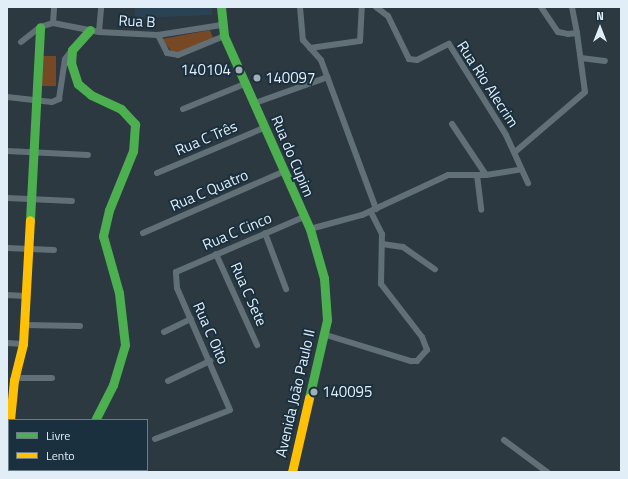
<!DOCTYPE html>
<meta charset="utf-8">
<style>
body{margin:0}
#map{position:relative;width:628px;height:479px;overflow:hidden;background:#2d3941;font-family:"Titillium Web",sans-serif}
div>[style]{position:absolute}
.built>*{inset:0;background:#294355}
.green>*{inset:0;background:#764824;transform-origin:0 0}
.street>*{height:6px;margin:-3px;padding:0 3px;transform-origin:3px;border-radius:3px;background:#616f77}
.fast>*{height:9px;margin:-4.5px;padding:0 4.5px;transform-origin:4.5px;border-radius:4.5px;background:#4caf50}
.slow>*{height:9px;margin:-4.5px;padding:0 4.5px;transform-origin:4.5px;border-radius:4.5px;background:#ffc107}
.dots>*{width:11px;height:11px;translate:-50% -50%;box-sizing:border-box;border:2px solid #1b303e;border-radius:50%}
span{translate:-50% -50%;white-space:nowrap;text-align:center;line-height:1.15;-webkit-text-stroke:4px #1b303e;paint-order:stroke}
.street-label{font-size:15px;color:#e1eef8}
.poi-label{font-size:15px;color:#e1eef8}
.right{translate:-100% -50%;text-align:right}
.left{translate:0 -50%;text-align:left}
.frame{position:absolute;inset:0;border:8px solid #e1eef8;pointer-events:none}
.legend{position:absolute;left:8px;top:419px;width:140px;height:52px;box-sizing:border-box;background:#1b303e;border:1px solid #6a7c88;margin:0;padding:5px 7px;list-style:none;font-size:12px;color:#e1eef8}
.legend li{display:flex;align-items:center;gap:8px;height:20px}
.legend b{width:20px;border:1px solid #6a7c88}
.north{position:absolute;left:580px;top:8px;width:40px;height:40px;-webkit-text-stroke:3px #1b303e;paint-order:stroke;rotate:0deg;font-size:11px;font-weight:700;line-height:16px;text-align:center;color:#e1eef8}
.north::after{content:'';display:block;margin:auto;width:14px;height:18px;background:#e1eef8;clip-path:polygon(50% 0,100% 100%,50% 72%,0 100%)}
</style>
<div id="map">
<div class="built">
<div style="clip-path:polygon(135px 7px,212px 7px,212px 15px,135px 18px)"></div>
</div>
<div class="green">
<div style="clip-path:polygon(210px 30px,213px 38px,182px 53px,172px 52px,162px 39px)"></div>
<div style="left:40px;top:56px;width:16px;height:30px"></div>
</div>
<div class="street">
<div style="left:300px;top:7px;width:33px;rotate:85deg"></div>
<div style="left:303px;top:40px;width:27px;rotate:48deg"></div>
<div style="left:321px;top:60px;width:159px;rotate:69.7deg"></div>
<div style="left:376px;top:7px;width:15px;rotate:37deg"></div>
<div style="left:388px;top:16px;width:48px;rotate:64deg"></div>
<div style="left:409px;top:59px;width:8px;rotate:7deg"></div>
<div style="left:417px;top:60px;width:36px;rotate:-27deg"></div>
<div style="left:449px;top:44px;width:107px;rotate:57.9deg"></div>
<div style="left:506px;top:135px;width:53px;rotate:65.4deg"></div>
<div style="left:541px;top:7px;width:30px;rotate:56deg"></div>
<div style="left:558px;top:32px;width:10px;rotate:11deg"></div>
<div style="left:568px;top:34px;width:9px;rotate:-6deg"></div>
<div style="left:577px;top:33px;width:26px;rotate:-101deg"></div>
<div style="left:53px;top:23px;width:16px;rotate:-86deg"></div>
<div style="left:99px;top:32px;width:25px;rotate:-85deg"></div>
<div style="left:158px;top:35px;width:20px;rotate:63deg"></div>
<div style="left:167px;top:53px;width:11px;rotate:10deg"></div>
<div style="left:178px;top:55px;width:50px;rotate:-22.4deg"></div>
<div style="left:21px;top:42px;width:24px;rotate:-38deg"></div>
<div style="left:40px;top:27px;width:14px;rotate:-17deg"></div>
<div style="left:53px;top:23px;width:47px;rotate:11.1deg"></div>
<div style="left:99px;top:32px;width:59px;rotate:2.9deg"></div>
<div style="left:158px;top:35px;width:64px;rotate:-9deg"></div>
<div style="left:310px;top:48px;width:50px;rotate:-8deg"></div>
<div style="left:360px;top:41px;width:34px;rotate:-87deg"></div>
<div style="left:581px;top:58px;width:24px;rotate:7deg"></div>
<div style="left:7px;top:97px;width:45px;rotate:6.3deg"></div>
<div style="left:52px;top:102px;width:8px;rotate:-23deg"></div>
<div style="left:59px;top:99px;width:40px;rotate:-81.5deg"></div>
<div style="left:65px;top:59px;width:11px;rotate:-52deg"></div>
<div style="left:255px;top:103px;width:77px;rotate:-19.6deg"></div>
<div style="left:183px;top:109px;width:69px;rotate:-22.1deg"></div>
<div style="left:452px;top:124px;width:61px;rotate:56.3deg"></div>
<div style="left:7px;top:151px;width:81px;rotate:2.8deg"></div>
<div style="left:515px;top:152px;width:92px;rotate:-40.6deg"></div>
<div style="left:585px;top:92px;width:60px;rotate:-97.7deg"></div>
<div style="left:157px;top:173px;width:118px;rotate:-22.9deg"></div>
<div style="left:477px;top:175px;width:35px;rotate:83deg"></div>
<div style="left:7px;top:198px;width:65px;rotate:2.6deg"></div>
<div style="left:310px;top:229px;width:54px;rotate:-15.1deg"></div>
<div style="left:362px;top:215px;width:95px;rotate:-24.9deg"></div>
<div style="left:448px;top:175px;width:38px"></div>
<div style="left:486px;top:175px;width:36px;rotate:-9deg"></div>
<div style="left:143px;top:233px;width:155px;rotate:-23.6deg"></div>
<div style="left:265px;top:233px;width:60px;rotate:69.4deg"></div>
<div style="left:382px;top:244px;width:21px;rotate:8deg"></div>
<div style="left:403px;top:247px;width:39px;rotate:35deg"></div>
<div style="left:7px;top:248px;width:47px;rotate:2.4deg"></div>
<div style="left:216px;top:254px;width:100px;rotate:65.7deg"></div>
<div style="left:7px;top:295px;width:18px;rotate:3deg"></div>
<div style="left:24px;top:325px;width:56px;rotate:1deg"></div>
<div style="left:164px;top:332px;width:30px;rotate:-26deg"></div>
<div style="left:323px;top:334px;width:92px;rotate:17.1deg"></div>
<div style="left:411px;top:361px;width:6px"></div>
<div style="left:417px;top:361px;width:15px;rotate:-48deg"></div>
<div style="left:427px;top:350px;width:14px;rotate:-111deg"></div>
<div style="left:422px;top:337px;width:67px;rotate:-127.7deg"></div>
<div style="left:381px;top:284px;width:50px;rotate:-88.9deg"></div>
<div style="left:382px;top:234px;width:25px;rotate:-117deg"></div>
<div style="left:7px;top:343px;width:16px;rotate:4deg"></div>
<div style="left:14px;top:378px;width:38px"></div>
<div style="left:168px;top:381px;width:47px;rotate:-25.5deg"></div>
<div style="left:7px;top:432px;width:8px;rotate:-76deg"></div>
<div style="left:155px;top:439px;width:80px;rotate:-21.1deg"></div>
<div style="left:230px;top:410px;width:133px;rotate:-113.5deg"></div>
<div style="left:177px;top:288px;width:16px;rotate:-94deg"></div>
<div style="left:176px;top:272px;width:139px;rotate:-23.3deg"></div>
<div style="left:504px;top:440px;width:54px;rotate:36.7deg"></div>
<div style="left:69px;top:472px;width:2px;rotate:-63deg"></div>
</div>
<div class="fast">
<div style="left:221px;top:7px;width:29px;rotate:84deg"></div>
<div style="left:224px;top:36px;width:211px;rotate:66deg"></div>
<div style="left:310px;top:229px;width:51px;rotate:74.1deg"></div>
<div style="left:324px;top:278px;width:42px;rotate:85.9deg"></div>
<div style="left:327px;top:320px;width:80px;rotate:103deg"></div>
<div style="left:90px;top:30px;width:27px;rotate:132deg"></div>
<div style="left:72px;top:50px;width:13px;rotate:94deg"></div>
<div style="left:71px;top:63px;width:22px;rotate:72deg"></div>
<div style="left:78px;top:84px;width:17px;rotate:40deg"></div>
<div style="left:91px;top:95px;width:33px;rotate:25deg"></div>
<div style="left:121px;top:109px;width:21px;rotate:47deg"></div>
<div style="left:135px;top:124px;width:27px;rotate:94deg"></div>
<div style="left:133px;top:151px;width:64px;rotate:112.1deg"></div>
<div style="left:109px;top:210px;width:27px;rotate:103deg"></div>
<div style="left:103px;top:236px;width:59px;rotate:74.3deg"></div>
<div style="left:119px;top:293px;width:52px;rotate:83.4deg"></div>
<div style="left:125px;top:345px;width:42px;rotate:106.7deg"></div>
<div style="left:113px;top:385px;width:39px;rotate:117deg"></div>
<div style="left:30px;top:220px;width:193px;rotate:-87deg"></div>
</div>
<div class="slow">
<div style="left:10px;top:420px;width:40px;rotate:-84.3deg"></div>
<div style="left:14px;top:380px;width:37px;rotate:-76deg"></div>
<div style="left:23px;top:344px;width:124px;rotate:-86.8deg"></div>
<div style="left:292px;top:472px;width:76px;rotate:-77.1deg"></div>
</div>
<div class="dots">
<div style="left:239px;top:70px;background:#a2afb8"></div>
<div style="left:257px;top:78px;background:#a2afb8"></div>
<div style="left:314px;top:392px;background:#a2afb8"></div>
</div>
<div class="street-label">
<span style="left:137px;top:21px;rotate:3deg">Rua B</span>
<span style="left:488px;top:84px;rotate:57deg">Rua Rio Alecrim</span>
<span style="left:206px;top:138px;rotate:-23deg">Rua C Três</span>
<span style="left:293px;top:156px;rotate:67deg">Rua do Cupim</span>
<span style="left:209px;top:190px;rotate:-23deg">Rua C Quatro</span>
<span style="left:237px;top:231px;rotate:-23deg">Rua C Cinco</span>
<span style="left:249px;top:294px;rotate:66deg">Rua C Sete</span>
<span style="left:211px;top:333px;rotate:66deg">Rua C Oito</span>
<span style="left:295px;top:393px;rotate:-77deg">Avenida João Paulo II</span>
</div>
<div class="poi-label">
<span class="right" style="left:231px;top:70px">140104</span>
<span class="left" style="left:265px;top:78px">140097</span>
<span class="left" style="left:322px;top:392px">140095</span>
</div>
<div class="frame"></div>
<ul class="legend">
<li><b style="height:5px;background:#4caf50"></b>Livre</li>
<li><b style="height:5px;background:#ffc107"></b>Lento</li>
</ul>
<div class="north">N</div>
</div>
